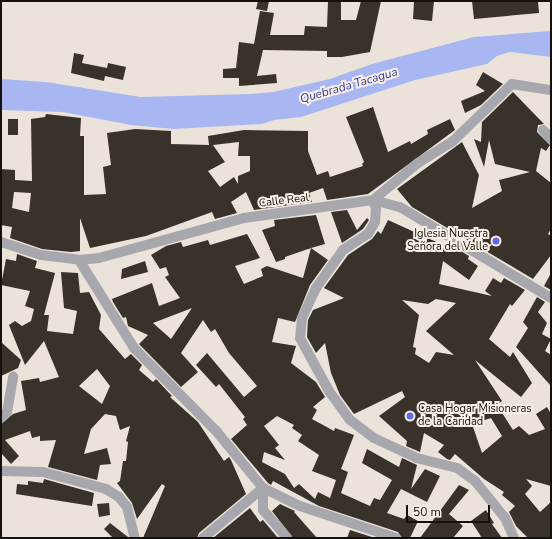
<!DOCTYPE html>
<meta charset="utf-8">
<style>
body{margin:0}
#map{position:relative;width:552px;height:539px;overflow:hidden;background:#ebe3da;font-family:"Nunito Sans",sans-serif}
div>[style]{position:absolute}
.water>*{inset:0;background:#a8b6f2}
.building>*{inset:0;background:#38322b;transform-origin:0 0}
.street>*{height:10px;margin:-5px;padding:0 5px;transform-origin:5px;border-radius:5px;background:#a7a8ad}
.dots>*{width:11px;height:11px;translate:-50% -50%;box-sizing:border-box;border:2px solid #f8f0e7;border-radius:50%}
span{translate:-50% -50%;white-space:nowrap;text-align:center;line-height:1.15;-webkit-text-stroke:4px #f8f0e7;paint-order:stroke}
.street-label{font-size:11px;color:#13100d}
.poi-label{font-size:11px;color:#13100d}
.right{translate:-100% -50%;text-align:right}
.left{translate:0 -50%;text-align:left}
.water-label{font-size:12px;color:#353c92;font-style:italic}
.frame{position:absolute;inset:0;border:2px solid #13100d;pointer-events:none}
.scale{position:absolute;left:406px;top:505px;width:84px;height:18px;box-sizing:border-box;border:2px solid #13100d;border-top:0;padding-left:5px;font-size:12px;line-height:14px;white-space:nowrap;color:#13100d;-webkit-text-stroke:3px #f8f0e7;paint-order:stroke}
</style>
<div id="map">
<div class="water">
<div style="clip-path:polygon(551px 31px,551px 57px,510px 52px,497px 56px,487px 64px,415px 80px,301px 117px,274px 120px,262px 124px,174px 129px,131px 125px,63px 112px,1px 110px,1px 79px,46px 82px,141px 97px,250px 94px,273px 92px,330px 79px,372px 64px,474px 37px)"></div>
</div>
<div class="building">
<div style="clip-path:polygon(258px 1px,269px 1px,267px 11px,256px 9px)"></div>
<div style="clip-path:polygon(328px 1px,341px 1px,341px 20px,356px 20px,361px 1px,381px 1px,370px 52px,342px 57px,327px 57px,327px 51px,263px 50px,257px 76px,276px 74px,277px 83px,239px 86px,239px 78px,223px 78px,223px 69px,236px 68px,239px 42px,254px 44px,260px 11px,274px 13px,270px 35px,304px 35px,305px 26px,327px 27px)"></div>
<div style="clip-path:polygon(414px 1px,434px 1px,432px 21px,413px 19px)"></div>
<div style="clip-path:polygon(472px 1px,538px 1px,539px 13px,474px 19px)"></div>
<div style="clip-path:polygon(74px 53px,84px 55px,82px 63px,107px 68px,108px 63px,126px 67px,123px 80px,105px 76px,104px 81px,71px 73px)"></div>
<div style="clip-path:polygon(483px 72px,503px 84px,481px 105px,465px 113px,461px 101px,485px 91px,476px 85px)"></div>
<div style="clip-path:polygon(513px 92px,544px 124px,538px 125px,537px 132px,550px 145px,546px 151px,541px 148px,536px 171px,551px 183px,551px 229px,548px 234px,551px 236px,551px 255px,533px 279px,412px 207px,397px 189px,462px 142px,479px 175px,472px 208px,502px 191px,499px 180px,530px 172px,495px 164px,489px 140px,484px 167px,474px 139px,481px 142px,482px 122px)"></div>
<div style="clip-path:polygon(evenodd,373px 107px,388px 152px,410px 141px,411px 144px,428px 134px,427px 130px,450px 119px,455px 130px,368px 194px,327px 200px,323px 188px,309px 193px,312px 202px,254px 210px,246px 192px,231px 202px,237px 213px,215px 219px,212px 212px,146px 236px,90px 248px,80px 218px,80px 251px,71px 252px,42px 249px,10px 238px,12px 227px,1px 225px,1px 169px,15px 170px,15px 180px,32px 181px,31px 119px,45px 117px,46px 114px,81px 118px,80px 136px,84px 136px,84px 195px,106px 194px,103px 167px,111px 165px,107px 133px,135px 129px,171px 131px,171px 144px,209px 145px,208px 136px,244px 130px,308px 131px,308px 151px,317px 175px,328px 171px,330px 177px,363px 166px,362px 164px,364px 162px,346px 117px,373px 107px,239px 142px,238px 156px,250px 156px,250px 171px,238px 176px,238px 184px,234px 177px,220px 187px,208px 171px,225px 162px,213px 145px,239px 142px,373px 107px,14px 192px,31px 193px,29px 212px,12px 208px,14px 192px)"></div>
<div style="left:8px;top:119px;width:10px;height:16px"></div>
<div style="clip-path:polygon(347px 210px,357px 230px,367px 218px,369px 220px,363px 229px,342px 243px,331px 212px)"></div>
<div style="clip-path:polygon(evenodd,316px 215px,325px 244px,311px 248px,328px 260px,310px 285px,295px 322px,278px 318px,272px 342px,296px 346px,291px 363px,316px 382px,325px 397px,313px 407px,317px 410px,312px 419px,334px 431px,335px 428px,354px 435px,341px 469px,348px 472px,341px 493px,370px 506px,374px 498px,380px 500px,392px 480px,362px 463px,367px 449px,399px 467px,402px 458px,417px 465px,411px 489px,425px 469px,440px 476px,427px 502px,401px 489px,387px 513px,404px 519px,407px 515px,418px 521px,410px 538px,402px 538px,398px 532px,319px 506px,273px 481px,271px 485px,268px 483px,231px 439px,247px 425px,243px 419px,245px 417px,219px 384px,216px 387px,196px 365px,207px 353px,244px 397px,257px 386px,229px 353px,215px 329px,211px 332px,203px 320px,181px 353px,198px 372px,181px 387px,139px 344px,148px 335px,128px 326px,126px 317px,123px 318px,113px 302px,112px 299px,152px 283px,159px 306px,180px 298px,165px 277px,169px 275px,166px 267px,160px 269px,151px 255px,166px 246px,181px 242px,183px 247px,208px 240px,210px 245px,247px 234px,260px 258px,235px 266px,244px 284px,263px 276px,261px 269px,267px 266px,303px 278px,311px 248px,285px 257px,285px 259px,276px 262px,262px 230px,275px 226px,274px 220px,316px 215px,192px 308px,171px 339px,153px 323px,192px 308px,316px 215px,277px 416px,294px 425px,292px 428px,302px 435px,298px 441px,319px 455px,312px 471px,336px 480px,330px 498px,318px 492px,315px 499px,299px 484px,294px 488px,285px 474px,262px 462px,264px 452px,285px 460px,275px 448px,279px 445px,264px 426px,277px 416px)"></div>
<div style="clip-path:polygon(evenodd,388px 220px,454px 250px,449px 244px,469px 256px,468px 259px,478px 266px,469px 280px,443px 261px,439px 284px,492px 296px,485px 291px,493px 278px,501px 283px,504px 278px,525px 290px,512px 306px,510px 304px,489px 339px,510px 357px,513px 352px,532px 383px,521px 397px,475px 360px,502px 401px,497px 405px,513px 430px,519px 426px,529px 435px,545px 429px,536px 414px,547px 407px,551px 414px,551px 486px,526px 479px,532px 486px,525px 494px,540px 512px,551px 502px,551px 538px,528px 538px,516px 526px,509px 512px,515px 506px,502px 495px,504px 492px,484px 479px,455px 454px,450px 460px,447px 459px,438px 452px,444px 445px,424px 433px,420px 452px,406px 446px,407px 441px,379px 416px,405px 397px,402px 391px,354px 414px,340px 395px,331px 373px,325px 343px,316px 353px,307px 337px,308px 320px,313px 310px,344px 298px,324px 288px,348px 255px,372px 239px,378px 231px,381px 234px,388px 220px,436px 299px,456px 303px,426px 331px,454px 355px,436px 352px,429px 363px,415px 354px,416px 348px,413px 347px,419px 315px,402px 300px,428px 304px,436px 299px,388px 220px,491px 418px,502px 436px,482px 453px,472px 424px,491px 418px)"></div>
<div style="clip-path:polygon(evenodd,17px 254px,37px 261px,35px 268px,55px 273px,44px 315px,49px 315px,47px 331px,73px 334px,77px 311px,64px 308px,61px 272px,78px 273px,80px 293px,89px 292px,101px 315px,99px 329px,125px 359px,131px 354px,142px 365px,139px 370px,153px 382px,156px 379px,172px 396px,170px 397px,198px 422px,224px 461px,229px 457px,231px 460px,246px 494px,199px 533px,197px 538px,143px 538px,165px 486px,162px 484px,137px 519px,132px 503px,117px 483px,120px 481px,123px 461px,126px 461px,128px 442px,126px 441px,130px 426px,120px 430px,116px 416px,105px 414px,91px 429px,84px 454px,107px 448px,111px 464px,100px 465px,97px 480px,48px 467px,56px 440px,40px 441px,40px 436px,32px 438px,30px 431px,5px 440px,19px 456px,11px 464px,1px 453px,1px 424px,13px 414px,26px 410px,21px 381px,39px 378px,40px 382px,59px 377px,44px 341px,25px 365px,9px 325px,15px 321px,22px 326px,31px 321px,34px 309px,25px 306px,30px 291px,1px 285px,6px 259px,16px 261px,17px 254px,97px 369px,110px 386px,102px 404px,79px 386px,97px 369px)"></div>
<div style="clip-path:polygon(145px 261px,148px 272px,121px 279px,122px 269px)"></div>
<div style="clip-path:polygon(551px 273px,551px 290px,544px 286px)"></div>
<div style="clip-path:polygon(537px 297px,545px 302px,538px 312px,547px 323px,542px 334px,551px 339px,545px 351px,551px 355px,551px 386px,516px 347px,528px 328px,523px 322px)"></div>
<div style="clip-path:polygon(1px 342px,21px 360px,18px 368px,1px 376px)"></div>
<div style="clip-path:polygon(44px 479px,94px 493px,92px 506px,16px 494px,17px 484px,28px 485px,28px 481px,43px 483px)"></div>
<div style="clip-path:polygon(459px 485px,469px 490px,449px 514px,463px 526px,453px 538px,420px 538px)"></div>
<div style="clip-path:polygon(109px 503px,110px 515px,99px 517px,97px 504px)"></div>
<div style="clip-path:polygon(280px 504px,295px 511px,294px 512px,317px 538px,293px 538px,272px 511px)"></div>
<div style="clip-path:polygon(250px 508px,260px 522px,263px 520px,278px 538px,213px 538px)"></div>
<div style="clip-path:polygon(486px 510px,494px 523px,492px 524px,502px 538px,482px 538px,471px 521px)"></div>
<div style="clip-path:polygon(110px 523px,128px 537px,128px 538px,113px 538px,104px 529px)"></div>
<div style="clip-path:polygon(350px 530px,375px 538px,347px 538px)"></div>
</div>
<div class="street">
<div style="left:543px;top:130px;width:12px;rotate:48deg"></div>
<div style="left:1px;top:242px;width:42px;rotate:18deg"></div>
<div style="left:41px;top:255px;width:38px;rotate:7deg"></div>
<div style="left:79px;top:260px;width:20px;rotate:-6deg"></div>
<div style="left:99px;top:258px;width:150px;rotate:-15.4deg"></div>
<div style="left:244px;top:218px;width:130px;rotate:-7.9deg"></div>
<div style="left:373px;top:200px;width:28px;rotate:15deg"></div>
<div style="left:400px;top:207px;width:176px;rotate:31.1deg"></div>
<div style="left:79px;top:260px;width:104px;rotate:58deg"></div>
<div style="left:134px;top:348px;width:118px;rotate:45.3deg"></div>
<div style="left:217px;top:432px;width:72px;rotate:50.6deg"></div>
<div style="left:263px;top:488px;width:22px;rotate:90deg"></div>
<div style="left:263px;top:510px;width:37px;rotate:49deg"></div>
<div style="left:1px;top:418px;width:8px;rotate:-45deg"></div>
<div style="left:7px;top:412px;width:36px;rotate:-80deg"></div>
<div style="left:1px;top:471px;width:42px;rotate:1.4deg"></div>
<div style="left:43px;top:472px;width:65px;rotate:15.1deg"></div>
<div style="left:106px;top:489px;width:15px;rotate:32deg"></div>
<div style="left:119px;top:497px;width:13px;rotate:51deg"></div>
<div style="left:127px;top:507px;width:32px;rotate:76deg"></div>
<div style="left:203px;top:538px;width:78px;rotate:-39.8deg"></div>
<div style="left:263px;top:488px;width:41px;rotate:25.9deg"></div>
<div style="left:300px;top:506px;width:101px;rotate:18.4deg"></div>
<div style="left:514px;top:538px;width:22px;rotate:-114deg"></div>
<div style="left:505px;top:518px;width:48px;rotate:-129deg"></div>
<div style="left:475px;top:481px;width:22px;rotate:-144deg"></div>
<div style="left:457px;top:468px;width:41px;rotate:-166deg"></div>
<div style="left:417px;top:458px;width:47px;rotate:-155.1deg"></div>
<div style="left:374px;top:438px;width:30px;rotate:-143deg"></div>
<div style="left:350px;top:420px;width:36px;rotate:-126deg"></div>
<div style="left:329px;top:391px;width:60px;rotate:-118.7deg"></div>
<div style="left:300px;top:338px;width:20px;rotate:-84deg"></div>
<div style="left:302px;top:318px;width:33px;rotate:-65deg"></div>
<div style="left:316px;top:288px;width:47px;rotate:-54.6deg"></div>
<div style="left:343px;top:250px;width:30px;rotate:-33deg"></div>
<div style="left:368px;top:234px;width:14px;rotate:-60deg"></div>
<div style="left:375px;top:222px;width:13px;rotate:-86deg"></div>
<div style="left:376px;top:209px;width:9px;rotate:-108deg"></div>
<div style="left:373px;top:200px;width:58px;rotate:-39.4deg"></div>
<div style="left:418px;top:163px;width:41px;rotate:-32.2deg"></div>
<div style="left:453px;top:141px;width:82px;rotate:-44deg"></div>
<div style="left:512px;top:84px;width:39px;rotate:9deg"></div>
</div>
<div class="dots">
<div style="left:496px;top:241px;background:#5d6ae1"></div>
<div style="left:410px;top:416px;background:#5d6ae1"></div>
</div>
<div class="street-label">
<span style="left:284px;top:201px;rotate:-7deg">Calle Real</span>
</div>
<div class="poi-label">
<span class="right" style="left:488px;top:241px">Iglesia Nuestra<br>Señora del Valle</span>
<span class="left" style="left:418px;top:416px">Casa Hogar Misioneras<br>de la Caridad</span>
</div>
<div class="water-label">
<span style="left:349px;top:86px;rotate:-16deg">Quebrada Tacagua</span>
</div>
<div class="frame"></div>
<div class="scale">50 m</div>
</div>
